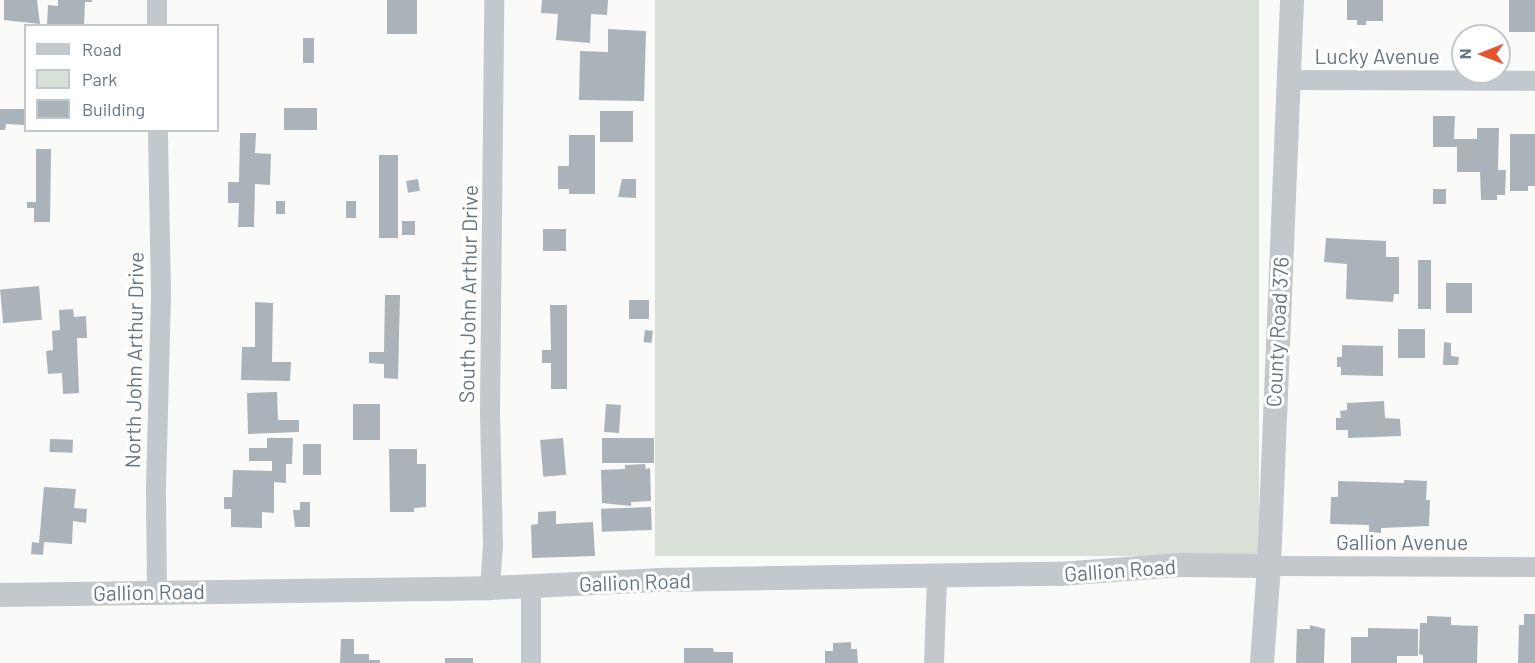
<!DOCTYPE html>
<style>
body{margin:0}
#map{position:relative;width:1535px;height:663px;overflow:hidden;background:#fafaf8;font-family:Barlow,sans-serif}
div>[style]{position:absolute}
.green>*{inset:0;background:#dadfd7;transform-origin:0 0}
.building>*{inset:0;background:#aab3b9;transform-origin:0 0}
.minor>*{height:20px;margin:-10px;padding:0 10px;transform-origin:10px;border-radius:10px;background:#c3c8cc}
.tertiary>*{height:24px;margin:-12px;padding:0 12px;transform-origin:12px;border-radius:12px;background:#c3c8cc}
span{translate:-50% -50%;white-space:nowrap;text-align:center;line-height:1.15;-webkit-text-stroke:6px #fff;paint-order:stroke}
.street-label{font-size:21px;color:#657683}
.legend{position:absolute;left:24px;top:24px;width:195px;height:108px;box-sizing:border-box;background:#fff;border:2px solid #c1c8cd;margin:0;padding:8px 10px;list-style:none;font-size:18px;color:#657683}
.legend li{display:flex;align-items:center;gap:12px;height:30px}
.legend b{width:30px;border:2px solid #c1c8cd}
.north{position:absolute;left:1451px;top:24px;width:60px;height:60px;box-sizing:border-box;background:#fff;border:2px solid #c1c8cd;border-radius:50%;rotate:270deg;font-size:16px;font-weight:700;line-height:24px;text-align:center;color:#657683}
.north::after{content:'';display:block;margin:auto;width:21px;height:27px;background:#e4572e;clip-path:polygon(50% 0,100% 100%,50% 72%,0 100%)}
</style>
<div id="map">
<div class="green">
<div style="left:655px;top:0;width:604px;height:556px"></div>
</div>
<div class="building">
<div style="clip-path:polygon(4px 0,37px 0,40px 24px,4px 20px)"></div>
<div style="clip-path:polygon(58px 0,92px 0,92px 2px,85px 2px,84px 26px,47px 26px,48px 5px,58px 6px)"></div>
<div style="left:387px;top:0;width:30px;height:34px"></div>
<div style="clip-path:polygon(542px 0,608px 0,607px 15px,591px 14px,590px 43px,556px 40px,558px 14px,541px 13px)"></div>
<div style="clip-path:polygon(1347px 0,1383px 0,1383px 21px,1366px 21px,1366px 25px,1357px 25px,1357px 20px,1347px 20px)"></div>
<div style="left:1509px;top:0;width:26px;height:32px"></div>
<div style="clip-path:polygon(608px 29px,646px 31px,644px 101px,579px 100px,580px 51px,608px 52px)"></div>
<div style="left:303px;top:38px;width:11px;height:25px"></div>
<div style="left:284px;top:108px;width:33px;height:22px"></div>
<div style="clip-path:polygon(0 109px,25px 109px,25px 125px,6px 124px,5px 130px,0 130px)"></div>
<div style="left:600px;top:111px;width:33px;height:31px"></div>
<div style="clip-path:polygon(1433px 116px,1455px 116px,1454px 139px,1477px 139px,1477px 128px,1499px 128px,1498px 170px,1506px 170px,1505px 195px,1497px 195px,1497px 200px,1481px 200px,1480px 172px,1457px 172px,1457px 147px,1433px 147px)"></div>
<div style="clip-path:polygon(240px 133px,256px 133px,255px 153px,271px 154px,270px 185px,255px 184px,254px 227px,238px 227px,239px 203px,228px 203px,228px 182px,239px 182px)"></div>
<div style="clip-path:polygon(1510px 134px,1535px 134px,1535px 186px,1528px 186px,1528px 191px,1510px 191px)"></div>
<div style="clip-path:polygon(569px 135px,595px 135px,595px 194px,569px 194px,569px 189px,558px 189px,558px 166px,569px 166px)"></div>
<div style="clip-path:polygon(36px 149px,51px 149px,50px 222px,34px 222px,34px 208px,27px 208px,27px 202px,36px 202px)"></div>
<div style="left:379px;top:155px;width:19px;height:83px"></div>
<div style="left:418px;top:179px;width:12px;height:12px;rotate:81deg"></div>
<div style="clip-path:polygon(622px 179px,636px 179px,636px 198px,618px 197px)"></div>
<div style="left:1433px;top:189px;width:13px;height:15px"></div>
<div style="left:276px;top:201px;width:9px;height:13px"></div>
<div style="left:346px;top:201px;width:10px;height:17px"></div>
<div style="left:402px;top:221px;width:13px;height:14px"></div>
<div style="left:566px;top:229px;width:22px;height:23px;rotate:90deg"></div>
<div style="clip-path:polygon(1326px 238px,1386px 241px,1386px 257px,1399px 257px,1399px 294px,1394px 294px,1393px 302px,1346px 299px,1347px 264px,1324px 262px)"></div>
<div style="left:1418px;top:260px;width:13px;height:49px"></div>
<div style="left:1446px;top:283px;width:26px;height:30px"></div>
<div style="left:39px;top:286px;width:34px;height:39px;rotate:85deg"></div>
<div style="clip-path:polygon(385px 295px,400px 295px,398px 379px,384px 378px,384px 364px,369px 363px,369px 352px,384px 352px)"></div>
<div style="left:629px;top:300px;width:20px;height:19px"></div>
<div style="clip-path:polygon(255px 302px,273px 303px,272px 362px,291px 362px,290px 381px,241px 380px,242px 347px,255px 347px)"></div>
<div style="clip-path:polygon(550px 305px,567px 305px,567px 389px,551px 389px,551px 363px,542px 363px,542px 350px,551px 350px)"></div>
<div style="clip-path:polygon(73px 309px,74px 317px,86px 316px,87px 338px,77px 338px,79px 393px,63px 394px,62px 373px,48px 374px,46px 351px,53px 350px,52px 331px,60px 330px,59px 310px)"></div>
<div style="left:1398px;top:329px;width:27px;height:29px"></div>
<div style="left:645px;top:330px;width:8px;height:12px;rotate:7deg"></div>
<div style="clip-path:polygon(1444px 342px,1451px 343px,1451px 356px,1459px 357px,1458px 365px,1443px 365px)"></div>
<div style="clip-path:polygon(1342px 345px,1383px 346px,1383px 376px,1341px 375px,1341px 367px,1337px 367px,1337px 357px,1342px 357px)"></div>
<div style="clip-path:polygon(277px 392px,278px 420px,299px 420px,299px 432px,248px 434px,247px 393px)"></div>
<div style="clip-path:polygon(1384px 401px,1385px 418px,1400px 419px,1401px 436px,1348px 438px,1348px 430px,1336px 430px,1336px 418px,1341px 418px,1340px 411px,1347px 410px,1347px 403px)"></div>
<div style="left:353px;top:404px;width:27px;height:36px"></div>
<div style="left:606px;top:404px;width:15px;height:28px;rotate:4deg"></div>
<div style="clip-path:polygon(267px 438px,293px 438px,292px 464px,286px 464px,286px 483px,274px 482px,274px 513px,262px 512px,262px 528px,231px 527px,231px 509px,224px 509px,224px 497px,232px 497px,233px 470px,272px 471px,272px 461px,249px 461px,249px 448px,267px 448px)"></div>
<div style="left:563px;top:438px;width:37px;height:23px;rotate:85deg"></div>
<div style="left:602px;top:438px;width:52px;height:25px"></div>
<div style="left:50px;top:439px;width:23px;height:13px;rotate:2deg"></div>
<div style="left:303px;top:444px;width:18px;height:31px"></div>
<div style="clip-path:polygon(389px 449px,417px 449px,417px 464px,426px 464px,426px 507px,414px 508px,414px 512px,390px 512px)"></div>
<div style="clip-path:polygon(645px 464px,646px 469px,650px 468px,651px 501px,631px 502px,631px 506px,602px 503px,601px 470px,625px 469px,625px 465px)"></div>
<div style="clip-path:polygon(1404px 480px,1427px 481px,1426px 500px,1430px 500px,1429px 526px,1381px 528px,1381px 533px,1369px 532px,1369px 525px,1330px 524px,1331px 497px,1338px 497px,1338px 481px,1404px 483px)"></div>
<div style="clip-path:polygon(44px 487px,76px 489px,74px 508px,87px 509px,86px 523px,73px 521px,72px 544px,44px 542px,43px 555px,31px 554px,32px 542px,39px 543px)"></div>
<div style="clip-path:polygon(300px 502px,310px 502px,310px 527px,295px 527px,293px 510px,300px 510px)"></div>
<div style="left:651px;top:507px;width:23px;height:50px;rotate:88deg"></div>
<div style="clip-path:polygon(556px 511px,556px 524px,593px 522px,595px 556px,532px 558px,531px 525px,538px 524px,538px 512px)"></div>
<div style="clip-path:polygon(1524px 614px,1535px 614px,1535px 663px,1518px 663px,1519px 625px,1524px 625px)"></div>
<div style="clip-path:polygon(1427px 616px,1451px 617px,1451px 625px,1478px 626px,1477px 663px,1423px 663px,1423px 655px,1419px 654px,1420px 623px,1427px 623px)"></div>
<div style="clip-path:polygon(1310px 625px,1325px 629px,1324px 663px,1296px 663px,1297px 629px,1310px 629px)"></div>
<div style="clip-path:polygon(1368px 628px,1418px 629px,1418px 656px,1397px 656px,1397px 663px,1351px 663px,1351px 637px,1368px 637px)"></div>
<div style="clip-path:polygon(341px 639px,354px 639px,354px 654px,369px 654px,369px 660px,380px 660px,380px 663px,340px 663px)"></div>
<div style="clip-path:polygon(851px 642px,851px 649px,857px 649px,858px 663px,825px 663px,825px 651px,833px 651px,833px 643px)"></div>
<div style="clip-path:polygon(684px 648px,713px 648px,714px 652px,733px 652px,733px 663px,684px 663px)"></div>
<div style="left:445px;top:658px;width:28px;height:5px"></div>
</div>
<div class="minor">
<div style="left:157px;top:0;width:26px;rotate:90deg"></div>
<div style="left:1290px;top:80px;width:245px;rotate:0.2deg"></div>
<div style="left:1269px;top:566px;width:266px;rotate:0.2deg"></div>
<div style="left:531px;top:586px;width:77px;rotate:90deg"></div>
<div style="left:490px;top:588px;width:43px;rotate:-86deg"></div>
<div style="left:493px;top:545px;width:134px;rotate:-91.3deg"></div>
<div style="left:490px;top:411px;width:411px;rotate:-89.4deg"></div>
<div style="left:157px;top:591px;width:104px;rotate:-90.6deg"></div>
<div style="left:156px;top:487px;width:194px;rotate:-88.5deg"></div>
<div style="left:161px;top:293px;width:163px;rotate:-91.1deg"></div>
<div style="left:934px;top:663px;width:87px;rotate:-88deg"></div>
</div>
<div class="tertiary">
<div style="left:0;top:595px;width:490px;rotate:-0.8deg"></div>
<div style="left:490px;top:588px;width:167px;rotate:-2.7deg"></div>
<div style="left:657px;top:580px;width:403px;rotate:-0.9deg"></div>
<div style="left:1060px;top:574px;width:120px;rotate:-4.3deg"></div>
<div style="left:1180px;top:565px;width:89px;rotate:0.6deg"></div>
<div style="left:1262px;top:663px;width:97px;rotate:-85.9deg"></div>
<div style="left:1269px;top:566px;width:566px;rotate:-87.67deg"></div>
</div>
<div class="street-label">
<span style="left:1377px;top:56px">Lucky Avenue</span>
<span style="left:468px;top:294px;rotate:-89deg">South John Arthur Drive</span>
<span style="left:1277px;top:332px;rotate:-87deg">County Road 376</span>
<span style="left:134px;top:360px;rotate:-89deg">North John Arthur Drive</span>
<span style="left:1402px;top:542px">Gallion Avenue</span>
<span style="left:1120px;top:570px;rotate:-4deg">Gallion Road</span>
<span style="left:635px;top:582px;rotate:-2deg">Gallion Road</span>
<span style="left:149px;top:592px;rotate:-1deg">Gallion Road</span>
</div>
<ul class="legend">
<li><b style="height:8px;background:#c3c8cc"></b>Road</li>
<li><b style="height:16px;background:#dadfd7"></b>Park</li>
<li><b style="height:16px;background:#aab3b9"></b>Building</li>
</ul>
<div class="north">N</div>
</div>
